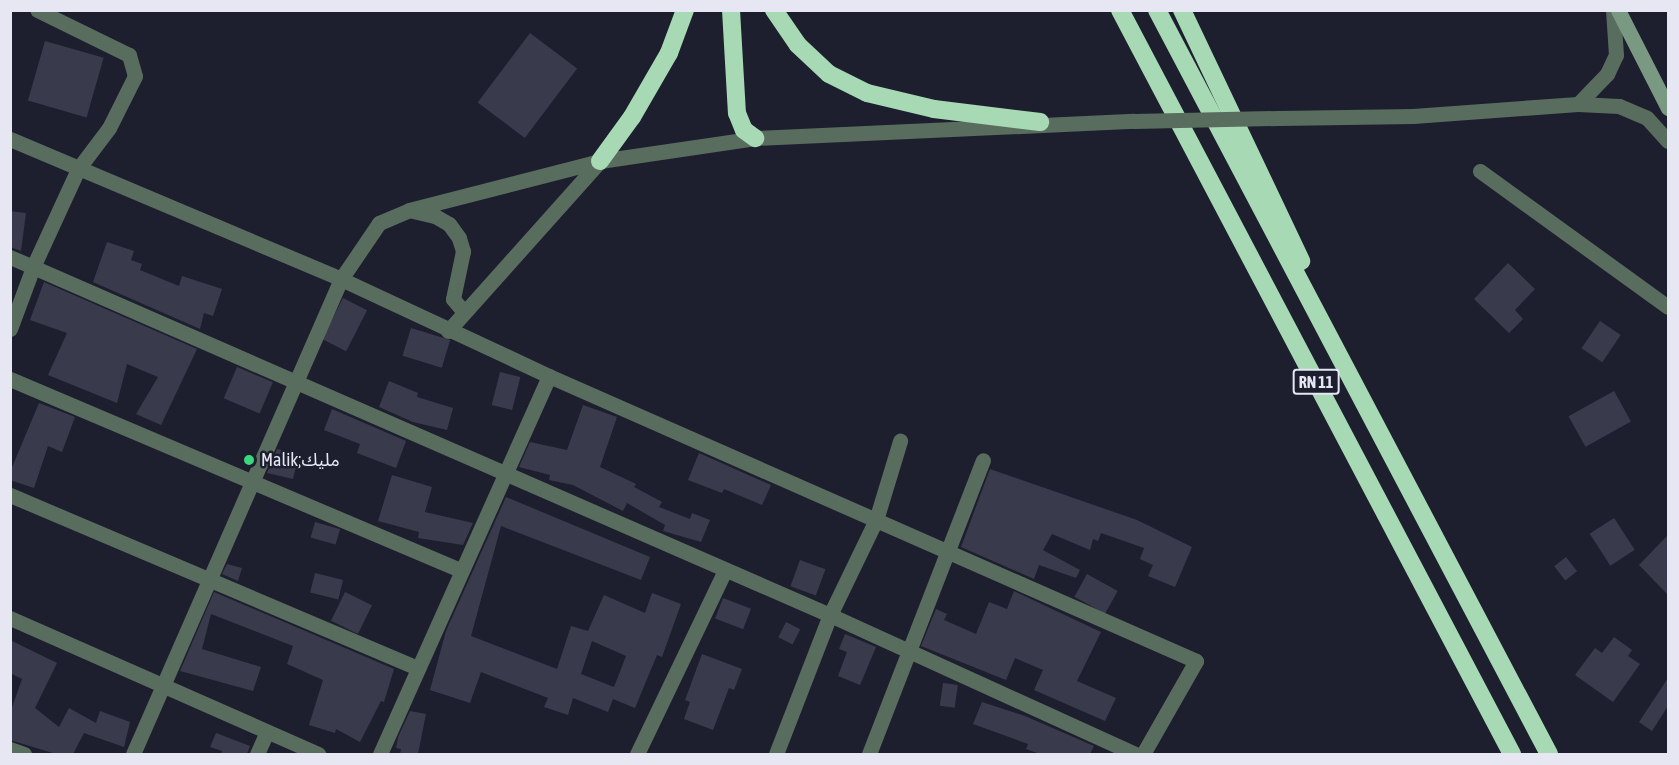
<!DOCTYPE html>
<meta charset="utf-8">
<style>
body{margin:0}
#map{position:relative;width:1679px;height:765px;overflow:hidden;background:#1d1f2f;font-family:"Asap Condensed","Noto Sans Arabic",sans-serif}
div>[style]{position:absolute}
.building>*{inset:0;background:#393b4d;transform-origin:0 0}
.street>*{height:15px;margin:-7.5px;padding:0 7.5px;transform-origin:7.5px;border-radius:7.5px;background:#596d5e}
.secondary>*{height:15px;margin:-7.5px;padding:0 7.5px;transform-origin:7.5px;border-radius:7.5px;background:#799982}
.highway>*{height:18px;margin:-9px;padding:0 9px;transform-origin:9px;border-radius:9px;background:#a7d9b5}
.street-bridge>*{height:15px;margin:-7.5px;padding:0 7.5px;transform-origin:7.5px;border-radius:7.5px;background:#596d5e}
.dots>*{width:16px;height:16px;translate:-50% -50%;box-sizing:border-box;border:3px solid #1d1f2f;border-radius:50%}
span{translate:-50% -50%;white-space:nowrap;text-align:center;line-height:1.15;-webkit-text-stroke:5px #1d1f2f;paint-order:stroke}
.shield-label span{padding:2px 4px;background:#1d1f2f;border:2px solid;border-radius:4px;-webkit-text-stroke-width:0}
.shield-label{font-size:16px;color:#e6e7f3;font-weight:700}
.poi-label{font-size:18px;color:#e6e7f3}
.left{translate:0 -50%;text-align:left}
.frame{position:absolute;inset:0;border:12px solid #e6e7f3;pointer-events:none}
</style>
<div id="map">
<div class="building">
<div style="left:530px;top:33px;width:59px;height:87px;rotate:37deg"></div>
<div style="left:45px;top:41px;width:61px;height:62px;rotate:16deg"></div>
<div style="clip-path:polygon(10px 211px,26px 213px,21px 251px,10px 247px)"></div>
<div style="clip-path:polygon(107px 242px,134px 251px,131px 260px,142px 264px,140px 270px,179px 286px,182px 276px,222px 289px,213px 316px,204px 313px,200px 329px,93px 282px)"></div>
<div style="clip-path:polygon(1508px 263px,1535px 289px,1515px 310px,1523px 319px,1509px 333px,1474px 299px)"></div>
<div style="clip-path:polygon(44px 282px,197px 349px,161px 425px,136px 414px,158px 377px,127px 364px,117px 403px,48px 375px,67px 333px,30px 320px)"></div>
<div style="left:343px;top:298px;width:27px;height:46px;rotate:27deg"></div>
<div style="left:1600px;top:321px;width:25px;height:33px;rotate:34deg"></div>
<div style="left:411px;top:328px;width:41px;height:29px;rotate:17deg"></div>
<div style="left:237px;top:367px;width:39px;height:34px;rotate:23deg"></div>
<div style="left:500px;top:372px;width:21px;height:34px;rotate:14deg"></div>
<div style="clip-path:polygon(389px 381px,418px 393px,417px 397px,453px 408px,447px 430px,413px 422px,379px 407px)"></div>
<div style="left:1614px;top:391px;width:35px;height:52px;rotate:61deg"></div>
<div style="clip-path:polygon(39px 403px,75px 417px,62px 452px,48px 446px,34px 488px,10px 480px,10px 472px)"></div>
<div style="clip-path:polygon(583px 405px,617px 417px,600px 467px,636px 484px,634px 487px,662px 502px,659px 507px,690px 519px,692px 513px,710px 520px,701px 542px,663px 531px,665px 525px,627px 503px,623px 511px,573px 485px,549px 480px,550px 475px,519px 467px,530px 442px,567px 450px)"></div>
<div style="clip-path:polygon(332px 409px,406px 441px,396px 468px,357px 453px,360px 444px,324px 430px)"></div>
<div style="clip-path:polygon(277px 449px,299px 454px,293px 479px,267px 473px)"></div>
<div style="clip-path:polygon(699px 453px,771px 485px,762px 505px,724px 489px,722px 493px,688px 480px)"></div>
<div style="clip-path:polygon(990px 469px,1137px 520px,1192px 547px,1175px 587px,1148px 576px,1153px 565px,1140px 559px,1144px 548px,1101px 533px,1098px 541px,1093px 539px,1090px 550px,1052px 534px,1043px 550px,1080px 570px,1076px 578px,1039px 565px,1034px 579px,961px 547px)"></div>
<div style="clip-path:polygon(392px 475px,432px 487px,425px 512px,473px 523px,463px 545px,418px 538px,419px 532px,378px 521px)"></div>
<div style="clip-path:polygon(evenodd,506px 497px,650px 557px,641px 580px,501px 526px,471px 636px,557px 669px,571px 626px,588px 631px,604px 595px,645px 613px,652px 593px,681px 604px,662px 657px,657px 655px,635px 708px,613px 699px,608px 712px,573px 698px,568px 715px,544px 707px,548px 698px,481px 672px,470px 703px,430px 690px,446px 631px,506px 497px,592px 641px,626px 656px,614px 687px,581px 674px,592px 641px)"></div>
<div style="left:1614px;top:518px;width:38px;height:29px;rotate:57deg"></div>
<div style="left:315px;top:522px;width:26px;height:16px;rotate:16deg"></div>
<div style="clip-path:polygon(1668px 535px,1668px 595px,1639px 565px)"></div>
<div style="left:1566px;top:557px;width:18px;height:15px;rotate:52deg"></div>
<div style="left:800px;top:560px;width:27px;height:28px;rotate:20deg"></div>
<div style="clip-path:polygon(227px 564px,242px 568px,238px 581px,222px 574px)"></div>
<div style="left:315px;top:573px;width:29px;height:20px;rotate:14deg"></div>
<div style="left:1087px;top:574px;width:35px;height:26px;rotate:29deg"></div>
<div style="clip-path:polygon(1014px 591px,1101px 632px,1077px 681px,1116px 698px,1105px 721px,1034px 690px,1043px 670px,1015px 658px,1006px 680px,921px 646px,936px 609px,947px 614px,944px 620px,976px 634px,989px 602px,1007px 609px)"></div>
<div style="clip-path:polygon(214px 592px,394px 669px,384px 702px,381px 701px,360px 742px,336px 729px,335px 733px,309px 725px,323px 680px,287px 664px,293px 646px,211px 614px,202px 649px,261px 667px,253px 691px,180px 671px)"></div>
<div style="left:345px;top:592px;width:30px;height:32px;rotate:26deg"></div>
<div style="left:723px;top:598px;width:30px;height:22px;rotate:21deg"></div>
<div style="left:786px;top:622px;width:16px;height:17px;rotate:27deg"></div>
<div style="clip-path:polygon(845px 634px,876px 647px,860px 685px,838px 676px,847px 652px,839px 649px)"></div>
<div style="clip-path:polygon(1614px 637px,1632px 650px,1628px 656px,1640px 664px,1613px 702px,1575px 675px,1595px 648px,1602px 653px)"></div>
<div style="clip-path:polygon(10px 640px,57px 663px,35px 708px,59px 727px,69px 708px,96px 723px,100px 711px,130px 722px,124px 747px,84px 733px,73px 754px,56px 754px,10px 740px,10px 713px,22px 679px,10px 673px)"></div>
<div style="clip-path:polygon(702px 654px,742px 669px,734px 690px,729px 688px,713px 730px,684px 719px,690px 702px,685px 700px)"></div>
<div style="clip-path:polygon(1668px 678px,1668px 706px,1652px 731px,1639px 722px)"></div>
<div style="left:943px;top:683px;width:15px;height:23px;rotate:8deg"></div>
<div style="clip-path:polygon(982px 702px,1025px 716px,1094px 746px,1090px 754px,1040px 754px,1026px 749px,1028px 744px,973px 724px)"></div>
<div style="clip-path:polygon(410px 711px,426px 714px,418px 754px,400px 754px,401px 749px,396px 748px,398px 737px)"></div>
<div style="clip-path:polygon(216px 733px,250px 746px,247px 754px,221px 754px,222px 751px,210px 747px)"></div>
</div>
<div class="street">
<div style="left:1578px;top:104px;width:42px;rotate:-46deg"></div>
<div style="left:1607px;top:74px;width:21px;rotate:-65deg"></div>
<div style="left:1616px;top:55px;width:45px;rotate:-93.8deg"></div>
<div style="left:1279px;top:118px;width:134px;rotate:-0.9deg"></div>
<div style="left:1413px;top:116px;width:165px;rotate:-4.2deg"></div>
<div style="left:1578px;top:104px;width:41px;rotate:2.8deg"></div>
<div style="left:1619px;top:106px;width:30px;rotate:23deg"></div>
<div style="left:1647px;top:118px;width:31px;rotate:48deg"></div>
<div style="left:10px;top:139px;width:359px;rotate:22.9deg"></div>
<div style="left:341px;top:279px;width:230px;rotate:25deg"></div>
<div style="left:549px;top:376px;width:707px;rotate:23.77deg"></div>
<div style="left:1196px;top:661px;width:107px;rotate:119.7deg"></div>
<div style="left:1480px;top:171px;width:232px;rotate:35.9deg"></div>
<div style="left:413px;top:211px;width:23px;rotate:13deg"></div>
<div style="left:435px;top:216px;width:16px;rotate:30deg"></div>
<div style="left:449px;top:224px;width:17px;rotate:54deg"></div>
<div style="left:459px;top:238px;width:14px;rotate:73deg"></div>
<div style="left:463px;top:251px;width:49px;rotate:101.8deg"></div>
<div style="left:453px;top:299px;width:16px;rotate:50deg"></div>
<div style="left:10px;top:257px;width:895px;rotate:23.59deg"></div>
<div style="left:830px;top:615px;width:335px;rotate:24.5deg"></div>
<div style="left:10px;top:329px;width:66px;rotate:-69.6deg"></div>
<div style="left:33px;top:267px;width:108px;rotate:-65.3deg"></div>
<div style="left:78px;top:169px;width:51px;rotate:-52.9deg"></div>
<div style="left:109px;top:128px;width:58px;rotate:-63.4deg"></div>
<div style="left:135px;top:76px;width:22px;rotate:-106deg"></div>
<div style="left:129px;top:55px;width:102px;rotate:-153.9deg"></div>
<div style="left:448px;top:331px;width:228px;rotate:-48.2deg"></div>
<div style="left:10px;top:379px;width:490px;rotate:23deg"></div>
<div style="left:10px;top:495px;width:443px;rotate:23deg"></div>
<div style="left:10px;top:618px;width:337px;rotate:23.8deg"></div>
<div style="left:10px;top:749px;width:15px;rotate:20deg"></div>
<div style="left:133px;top:754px;width:519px;rotate:-66.35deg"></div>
<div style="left:341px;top:279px;width:68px;rotate:-55.8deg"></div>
<div style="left:379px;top:223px;width:33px;rotate:-23deg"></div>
<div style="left:409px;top:210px;width:197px;rotate:-14.4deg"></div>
<div style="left:600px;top:161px;width:157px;rotate:-8.4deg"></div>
<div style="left:755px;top:138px;width:379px;rotate:-2.6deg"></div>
<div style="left:257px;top:754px;width:24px;rotate:-66deg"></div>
<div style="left:380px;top:754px;width:414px;rotate:-65.9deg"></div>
<div style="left:637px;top:754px;width:204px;rotate:-64.4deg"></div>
<div style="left:776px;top:754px;width:149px;rotate:-68.8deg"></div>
<div style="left:830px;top:615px;width:106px;rotate:-64.2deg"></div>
<div style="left:876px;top:520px;width:83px;rotate:-73.1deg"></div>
<div style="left:869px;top:754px;width:315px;rotate:-68.8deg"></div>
</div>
<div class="secondary">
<div style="left:1618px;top:10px;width:110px;rotate:63deg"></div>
</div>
<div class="highway">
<div style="left:731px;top:10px;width:103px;rotate:86.7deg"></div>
<div style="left:737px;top:113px;width:18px;rotate:68deg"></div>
<div style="left:744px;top:130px;width:14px;rotate:36deg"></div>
<div style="left:774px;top:10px;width:42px;rotate:55.6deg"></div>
<div style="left:798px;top:45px;width:42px;rotate:43.1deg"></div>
<div style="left:829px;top:74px;width:42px;rotate:26.6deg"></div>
<div style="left:867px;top:93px;width:69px;rotate:13.4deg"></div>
<div style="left:934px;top:109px;width:107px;rotate:7deg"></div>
<div style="left:1120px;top:10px;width:841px;rotate:62.22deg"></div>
<div style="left:1157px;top:10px;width:841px;rotate:62.22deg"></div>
<div style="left:1182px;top:10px;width:278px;rotate:64.6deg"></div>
<div style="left:600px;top:161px;width:54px;rotate:-54deg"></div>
<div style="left:632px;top:117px;width:74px;rotate:-60deg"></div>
<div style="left:669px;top:53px;width:46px;rotate:-69.6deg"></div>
</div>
<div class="street-bridge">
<div style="left:1134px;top:121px;width:145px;rotate:-1.2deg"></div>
</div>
<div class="dots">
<div style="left:249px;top:460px;background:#3bd77f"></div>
</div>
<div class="shield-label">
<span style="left:1316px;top:382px">RN 11</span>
</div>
<div class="poi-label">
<span class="left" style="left:261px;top:460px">Malik;مليك</span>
</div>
<div class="frame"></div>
</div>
